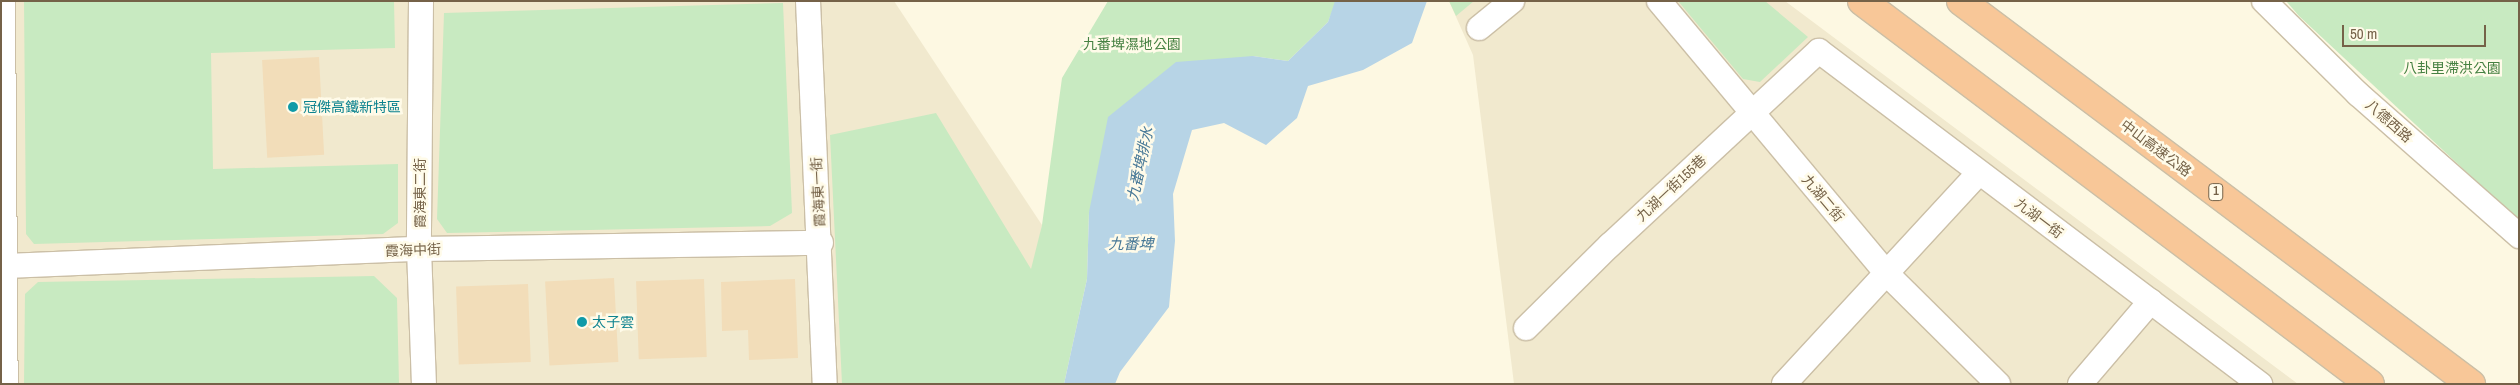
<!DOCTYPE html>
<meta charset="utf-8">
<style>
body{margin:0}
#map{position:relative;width:2520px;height:385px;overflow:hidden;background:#fdf8e2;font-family:"Archivo Narrow","Noto Sans TC",sans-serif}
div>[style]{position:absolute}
.residential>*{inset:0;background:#f1e9ce}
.green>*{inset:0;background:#c8eac1}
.water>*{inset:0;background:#b7d4e6}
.building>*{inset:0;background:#f2ddb9;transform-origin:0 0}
.roads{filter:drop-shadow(1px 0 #cbbfa6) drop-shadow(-1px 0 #cbbfa6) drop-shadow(0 1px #cbbfa6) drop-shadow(0 -1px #cbbfa6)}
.minor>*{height:24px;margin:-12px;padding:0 12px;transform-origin:12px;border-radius:12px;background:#fff}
.highway>*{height:28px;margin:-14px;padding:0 14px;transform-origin:14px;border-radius:14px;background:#f8c798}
.dots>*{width:14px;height:14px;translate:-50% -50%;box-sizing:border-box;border:2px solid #fffbe9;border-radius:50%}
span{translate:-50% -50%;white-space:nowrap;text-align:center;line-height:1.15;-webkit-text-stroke:5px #fffbe9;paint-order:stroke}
.shield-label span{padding:1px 4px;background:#fffbe9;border:1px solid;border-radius:4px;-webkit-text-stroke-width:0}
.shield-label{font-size:12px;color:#756248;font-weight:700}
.park-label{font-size:14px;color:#468142}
.culture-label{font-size:14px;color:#0d838f}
.left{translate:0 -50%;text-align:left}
.street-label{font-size:14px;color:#756248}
.water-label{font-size:15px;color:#477897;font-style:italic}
.frame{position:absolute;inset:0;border:2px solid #756248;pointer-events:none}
.scale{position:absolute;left:2342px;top:25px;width:144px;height:22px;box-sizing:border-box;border:2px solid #756248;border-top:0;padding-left:6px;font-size:15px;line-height:18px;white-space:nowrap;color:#756248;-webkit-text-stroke:4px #fffbe9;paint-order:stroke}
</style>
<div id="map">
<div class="residential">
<div style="clip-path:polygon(1px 1px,894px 1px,1042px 225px,1011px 384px,1px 384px)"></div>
<div style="clip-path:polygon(1449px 1px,1785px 1px,2298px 384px,1514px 384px,1473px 55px)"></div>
</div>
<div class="green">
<div style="clip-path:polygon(24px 1px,394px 1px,395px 48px,211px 53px,213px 169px,398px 164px,398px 223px,383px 234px,34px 244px,26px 234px)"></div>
<div style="clip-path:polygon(1108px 1px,1335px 1px,1335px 4px,1328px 22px,1288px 61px,1253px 56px,1089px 212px,1087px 279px,1064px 384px,842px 384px,830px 135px,936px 113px,1031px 269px,1042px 225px,1062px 78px)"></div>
<div style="clip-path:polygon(1449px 1px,1474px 1px,1456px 16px)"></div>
<div style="clip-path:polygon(1678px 1px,1765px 1px,1808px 37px,1760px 82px,1743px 79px)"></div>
<div style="clip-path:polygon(2286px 1px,2519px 1px,2519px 221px,2299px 16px)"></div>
<div style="clip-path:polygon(783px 3px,792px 213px,770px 226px,447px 233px,437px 219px,444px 13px)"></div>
<div style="clip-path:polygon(374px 276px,397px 298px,399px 384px,24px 384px,25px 294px,38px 282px)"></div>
</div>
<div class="water">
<div style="clip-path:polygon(1335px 1px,1427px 1px,1412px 43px,1363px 70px,1308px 86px,1297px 118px,1266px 145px,1224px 123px,1192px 130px,1173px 194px,1175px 241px,1169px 307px,1120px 372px,1115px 384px,1064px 384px,1087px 279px,1089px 212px,1108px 117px,1176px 62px,1253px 56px,1288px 61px,1328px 22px)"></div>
</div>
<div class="building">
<div style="left:319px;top:57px;width:98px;height:57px;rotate:87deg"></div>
<div style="left:614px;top:278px;width:84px;height:69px;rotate:87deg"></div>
<div style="left:704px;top:279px;width:78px;height:68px;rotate:88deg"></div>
<div style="clip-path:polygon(795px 279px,798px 358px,749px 360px,748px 330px,722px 331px,721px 282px)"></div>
<div style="left:528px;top:284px;width:78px;height:72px;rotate:88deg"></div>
</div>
<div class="roads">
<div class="minor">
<div style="left:3px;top:1px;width:383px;rotate:89.6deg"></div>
<div style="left:421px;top:1px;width:248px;rotate:90.5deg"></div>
<div style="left:419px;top:249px;width:135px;rotate:87.9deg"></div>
<div style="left:808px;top:1px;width:383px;rotate:87.5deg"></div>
<div style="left:1659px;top:1px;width:357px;rotate:50.1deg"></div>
<div style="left:1888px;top:275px;width:155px;rotate:44.7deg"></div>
<div style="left:2264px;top:1px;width:132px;rotate:44.7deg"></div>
<div style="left:2358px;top:94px;width:215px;rotate:41.4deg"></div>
<div style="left:1479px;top:28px;width:43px;rotate:-39.3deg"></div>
<div style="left:6px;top:266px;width:413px;rotate:-2.4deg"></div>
<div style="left:419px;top:249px;width:402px;rotate:-0.9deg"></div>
<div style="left:1526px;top:328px;width:118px;rotate:-44.7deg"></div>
<div style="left:1610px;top:245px;width:285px;rotate:-42.9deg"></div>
<div style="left:1819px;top:51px;width:553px;rotate:37.06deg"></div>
<div style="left:1784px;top:384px;width:287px;rotate:-47.3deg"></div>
<div style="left:2080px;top:384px;width:109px;rotate:-49.5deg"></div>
</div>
<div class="highway">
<div style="left:1862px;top:1px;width:636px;rotate:37.01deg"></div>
<div style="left:1961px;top:1px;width:638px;rotate:36.91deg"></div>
</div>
</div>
<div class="dots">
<div style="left:293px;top:107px;background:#0f9aa8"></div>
<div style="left:582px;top:322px;background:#0f9aa8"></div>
</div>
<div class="shield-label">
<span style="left:2216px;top:192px">1</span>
</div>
<div class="park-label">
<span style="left:1132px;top:44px">九番埤濕地公園</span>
<span style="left:2452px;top:68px">八卦里滯洪公園</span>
</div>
<div class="culture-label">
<span class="left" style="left:303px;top:107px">冠傑高鐵新特區</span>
<span class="left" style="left:592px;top:322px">太子雲</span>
</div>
<div class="street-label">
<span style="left:2389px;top:121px;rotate:41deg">八德西路</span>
<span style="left:2156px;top:148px;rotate:37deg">中山高速公路</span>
<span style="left:1671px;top:188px;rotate:-43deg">九湖一街155巷</span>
<span style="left:818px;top:192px;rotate:-93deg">霞海東一街</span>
<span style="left:420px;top:193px;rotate:-90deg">霞海東二街</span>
<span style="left:1823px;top:198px;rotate:50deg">九湖二街</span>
<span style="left:2039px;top:218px;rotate:37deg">九湖一街</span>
<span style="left:413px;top:250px;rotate:-2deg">霞海中街</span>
</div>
<div class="water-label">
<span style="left:1140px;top:164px;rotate:-78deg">九番埤排水</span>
<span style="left:1131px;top:244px">九番埤</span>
</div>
<div class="frame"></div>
<div class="scale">50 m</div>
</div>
